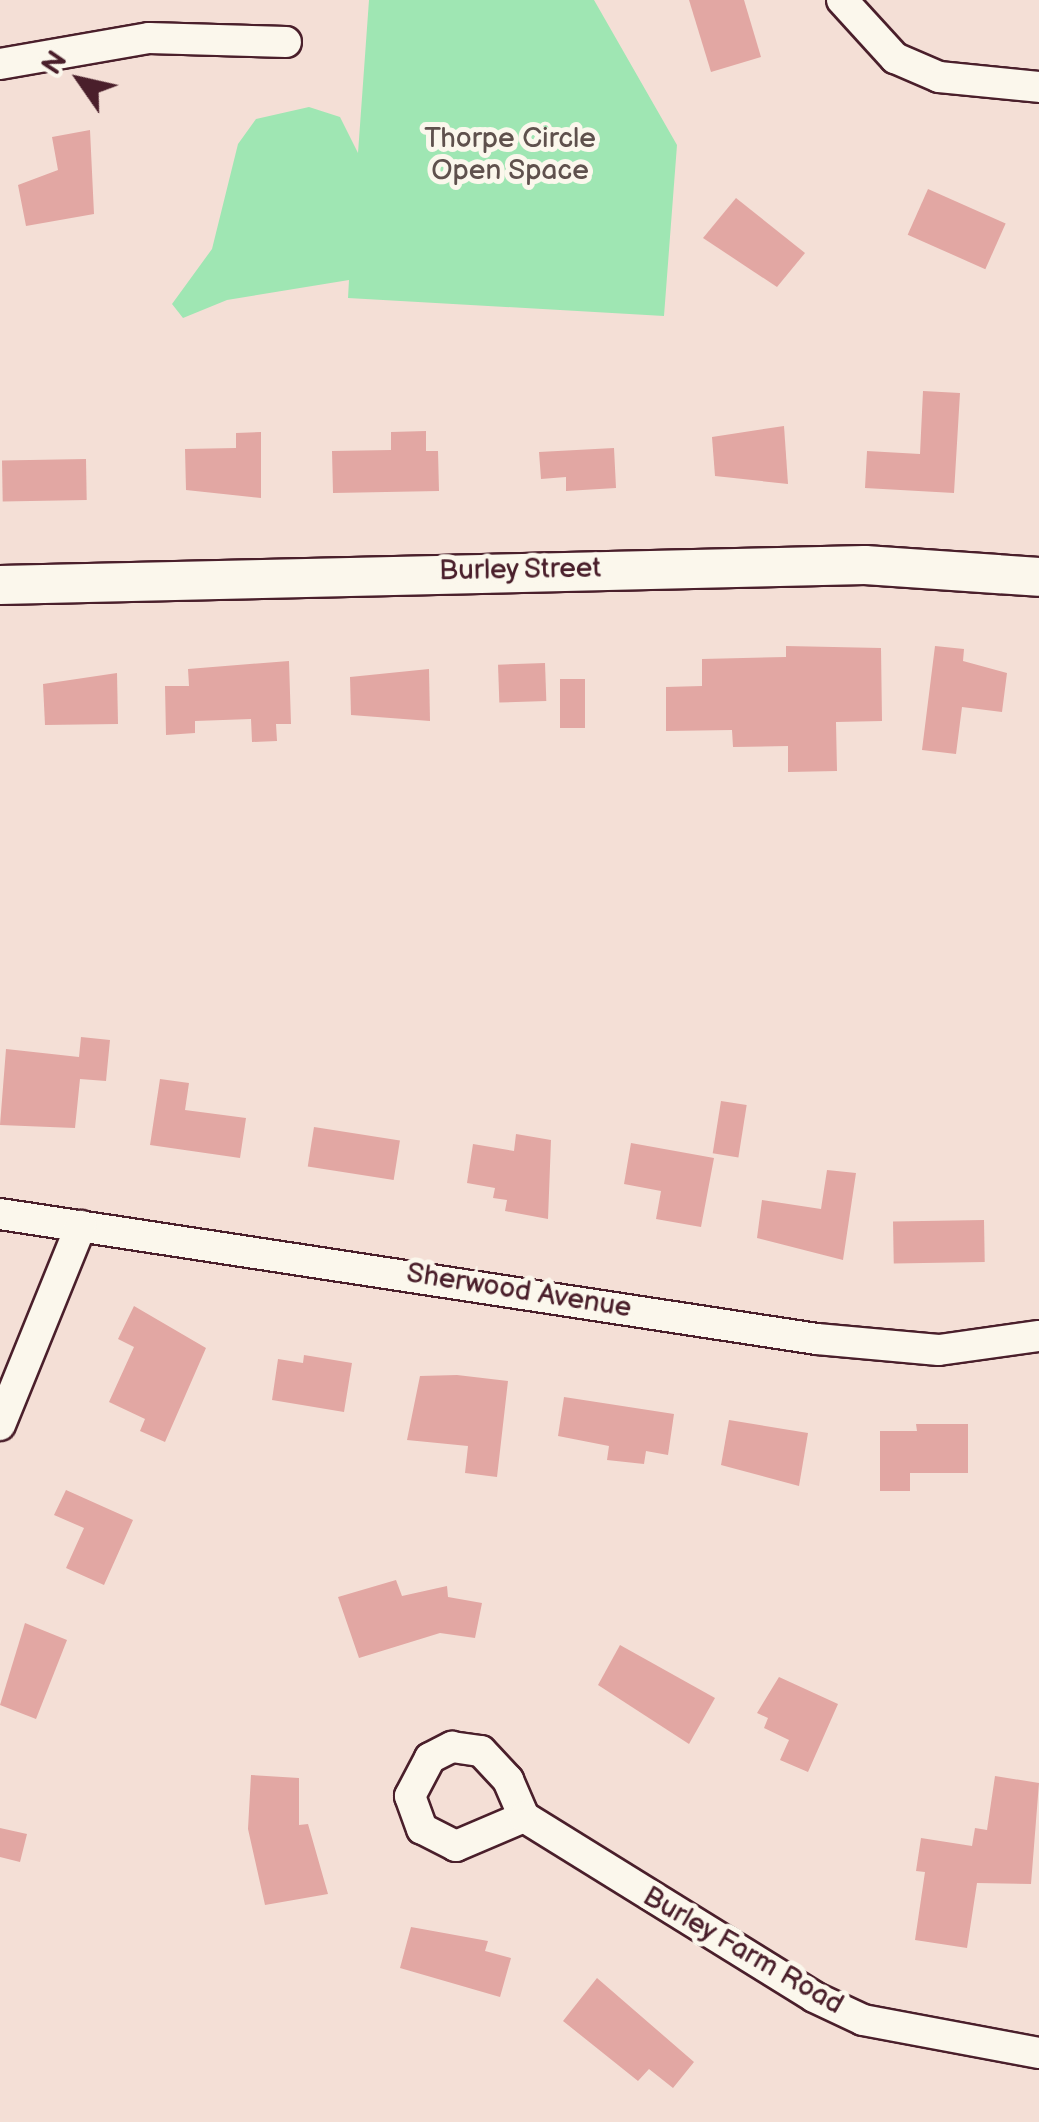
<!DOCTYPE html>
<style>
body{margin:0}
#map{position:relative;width:1039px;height:2122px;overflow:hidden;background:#f4dfd6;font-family:"Balsamiq Sans",sans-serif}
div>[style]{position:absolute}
.green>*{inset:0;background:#9fe6b3}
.building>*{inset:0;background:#e2a7a3;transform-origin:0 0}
.roads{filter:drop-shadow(2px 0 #4a1f2b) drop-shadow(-2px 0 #4a1f2b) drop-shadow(0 2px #4a1f2b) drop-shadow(0 -2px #4a1f2b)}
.minor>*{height:30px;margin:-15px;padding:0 15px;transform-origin:15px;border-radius:15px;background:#fbf7ec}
.major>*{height:38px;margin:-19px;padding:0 19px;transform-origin:19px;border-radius:19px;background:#fbf7ec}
span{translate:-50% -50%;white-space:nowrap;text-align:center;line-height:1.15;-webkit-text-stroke:10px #fbf7ec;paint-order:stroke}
.park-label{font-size:28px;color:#5f514d}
.street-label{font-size:28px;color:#4a1f2b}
.north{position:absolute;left:30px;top:30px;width:100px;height:100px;-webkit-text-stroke:8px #fbf7ec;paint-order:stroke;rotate:304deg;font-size:28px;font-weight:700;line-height:40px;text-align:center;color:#4a1f2b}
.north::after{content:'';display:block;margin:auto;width:35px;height:45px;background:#4a1f2b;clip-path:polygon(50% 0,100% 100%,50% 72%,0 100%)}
</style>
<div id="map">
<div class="green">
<div style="clip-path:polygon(369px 0,594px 0,677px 145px,664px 316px,348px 298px,349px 280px,227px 300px,183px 318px,172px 304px,212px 249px,238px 144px,256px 119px,309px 107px,340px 117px,358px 153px)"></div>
</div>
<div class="building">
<div style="clip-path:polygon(689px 0,744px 0,761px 57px,711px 72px)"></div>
<div style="clip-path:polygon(90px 130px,94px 214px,26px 226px,18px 185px,58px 170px,52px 137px)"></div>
<div style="left:928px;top:189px;width:85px;height:50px;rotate:24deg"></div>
<div style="clip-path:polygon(736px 198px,805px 253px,777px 287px,703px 238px)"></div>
<div style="clip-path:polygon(923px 391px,960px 393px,954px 493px,865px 488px,867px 451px,920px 454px)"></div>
<div style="clip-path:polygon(784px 426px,788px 484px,715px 476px,712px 437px)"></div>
<div style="clip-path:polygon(426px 431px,426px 451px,438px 451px,439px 491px,333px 493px,332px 451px,391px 450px,391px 432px)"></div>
<div style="clip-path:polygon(261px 432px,261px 498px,186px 490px,185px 449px,236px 448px,236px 433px)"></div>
<div style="clip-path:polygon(614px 448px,616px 488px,566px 491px,566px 477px,541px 479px,539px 452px)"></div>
<div style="left:86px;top:459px;width:41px;height:84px;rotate:89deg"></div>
<div style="clip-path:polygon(786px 646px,881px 648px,882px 721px,836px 722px,837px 771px,788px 772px,788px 746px,733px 747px,732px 730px,666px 731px,666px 687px,702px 686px,702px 659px,786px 657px)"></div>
<div style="clip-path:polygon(935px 646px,964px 649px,963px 661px,1007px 673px,1002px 712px,962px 707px,956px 754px,922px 750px)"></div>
<div style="clip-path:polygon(289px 661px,291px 724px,276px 724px,277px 741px,252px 742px,251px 719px,195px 721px,195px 733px,166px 735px,165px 686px,189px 686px,188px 669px)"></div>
<div style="left:545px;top:663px;width:38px;height:47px;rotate:88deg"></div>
<div style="clip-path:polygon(429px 669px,430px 721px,351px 715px,350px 677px)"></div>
<div style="clip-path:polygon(117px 673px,118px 724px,45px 725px,43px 684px)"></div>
<div style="left:560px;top:679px;width:25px;height:49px"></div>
<div style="clip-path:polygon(81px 1037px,110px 1040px,106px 1081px,80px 1079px,75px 1128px,0 1125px,6px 1049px,79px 1057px)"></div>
<div style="clip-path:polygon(160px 1079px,189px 1083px,185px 1110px,246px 1118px,240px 1158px,150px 1145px)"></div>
<div style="left:721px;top:1101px;width:26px;height:53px;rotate:9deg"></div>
<div style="left:314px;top:1127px;width:87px;height:40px;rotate:9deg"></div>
<div style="clip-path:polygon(516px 1134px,551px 1140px,548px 1219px,505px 1211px,507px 1200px,493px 1198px,495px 1188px,467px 1183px,473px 1144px,514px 1151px)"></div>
<div style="clip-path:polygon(631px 1143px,714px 1158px,701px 1227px,656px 1219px,661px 1191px,624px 1184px)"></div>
<div style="clip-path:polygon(827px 1170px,856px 1173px,843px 1260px,757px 1238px,762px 1200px,821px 1209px)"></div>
<div style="left:984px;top:1220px;width:42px;height:91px;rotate:89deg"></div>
<div style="clip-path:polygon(134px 1306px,206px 1348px,165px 1442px,140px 1431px,145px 1419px,109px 1402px,134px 1347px,118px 1339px)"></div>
<div style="clip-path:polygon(304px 1355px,352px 1363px,344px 1412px,272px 1400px,278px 1359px,303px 1363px)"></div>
<div style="clip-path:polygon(457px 1375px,508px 1381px,497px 1477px,465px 1473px,468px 1446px,407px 1440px,420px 1376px)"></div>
<div style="clip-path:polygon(564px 1397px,674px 1414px,668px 1455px,646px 1451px,644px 1464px,607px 1460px,609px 1446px,558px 1436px)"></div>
<div style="clip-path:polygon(729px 1420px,808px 1433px,799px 1486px,721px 1465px)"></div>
<div style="clip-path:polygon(916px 1424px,968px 1424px,968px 1473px,910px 1473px,910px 1491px,880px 1491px,880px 1431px,917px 1431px)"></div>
<div style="clip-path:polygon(66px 1490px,133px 1520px,104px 1585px,66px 1568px,84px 1528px,54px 1515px)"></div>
<div style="clip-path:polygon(396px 1580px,402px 1596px,447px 1586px,448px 1597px,482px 1603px,475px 1638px,440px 1633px,359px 1658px,338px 1597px)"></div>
<div style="clip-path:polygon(25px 1623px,67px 1640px,36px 1719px,0 1705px)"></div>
<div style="clip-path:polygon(620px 1645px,715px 1698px,689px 1744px,598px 1685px)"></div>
<div style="clip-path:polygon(779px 1677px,838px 1704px,808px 1772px,780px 1760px,789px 1740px,764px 1728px,768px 1718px,757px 1713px)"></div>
<div style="clip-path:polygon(251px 1775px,299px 1778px,299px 1825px,308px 1824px,328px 1894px,265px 1905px,248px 1829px)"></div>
<div style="clip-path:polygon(995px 1776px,1039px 1783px,1031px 1884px,977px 1883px,967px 1948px,915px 1940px,925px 1872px,916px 1871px,921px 1838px,972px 1846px,975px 1828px,987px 1830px)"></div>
<div style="clip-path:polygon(0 1828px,27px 1834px,20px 1862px,0 1857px)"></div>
<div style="clip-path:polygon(411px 1927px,488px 1941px,485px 1951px,511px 1958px,500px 1997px,400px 1968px)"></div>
<div style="clip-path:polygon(597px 1978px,694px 2062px,673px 2088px,649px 2069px,638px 2081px,563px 2021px)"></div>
</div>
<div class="roads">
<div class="minor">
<div style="left:842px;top:0;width:79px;rotate:47.6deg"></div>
<div style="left:895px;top:58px;width:48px;rotate:23.4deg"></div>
<div style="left:939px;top:77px;width:100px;rotate:5.7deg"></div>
<div style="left:0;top:64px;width:151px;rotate:-9.9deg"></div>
<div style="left:149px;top:38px;width:137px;rotate:1.7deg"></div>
<div style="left:0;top:1214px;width:827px;rotate:8.7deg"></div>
<div style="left:817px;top:1339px;width:122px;rotate:5.2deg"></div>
<div style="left:939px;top:1350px;width:101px;rotate:-8deg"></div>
<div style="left:0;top:1425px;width:215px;rotate:-67.9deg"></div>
<div style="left:524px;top:1817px;width:74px;rotate:156.9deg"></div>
<div style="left:456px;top:1846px;width:38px;rotate:-153deg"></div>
<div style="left:422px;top:1829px;width:35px;rotate:-110deg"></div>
<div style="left:410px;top:1796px;width:43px;rotate:-62.2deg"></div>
<div style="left:430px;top:1758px;width:25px;rotate:-27deg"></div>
<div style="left:452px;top:1747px;width:29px;rotate:8deg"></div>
<div style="left:481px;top:1751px;width:40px;rotate:47deg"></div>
<div style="left:508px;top:1780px;width:40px;rotate:66.6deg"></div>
<div style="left:524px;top:1817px;width:341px;rotate:31.8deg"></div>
<div style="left:814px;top:1997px;width:54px;rotate:25.1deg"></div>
<div style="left:863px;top:2020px;width:179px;rotate:10.6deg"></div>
</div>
<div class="major">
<div style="left:0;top:585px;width:865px;rotate:-1.32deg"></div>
<div style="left:865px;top:565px;width:174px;rotate:3.9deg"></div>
</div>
</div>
<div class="park-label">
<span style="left:510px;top:155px">Thorpe Circle<br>Open Space</span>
</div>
<div class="street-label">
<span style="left:520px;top:570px;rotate:-1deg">Burley Street</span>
<span style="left:519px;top:1291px;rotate:9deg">Sherwood Avenue</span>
<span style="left:743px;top:1951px;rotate:30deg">Burley Farm Road</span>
</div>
<div class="north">N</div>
</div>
